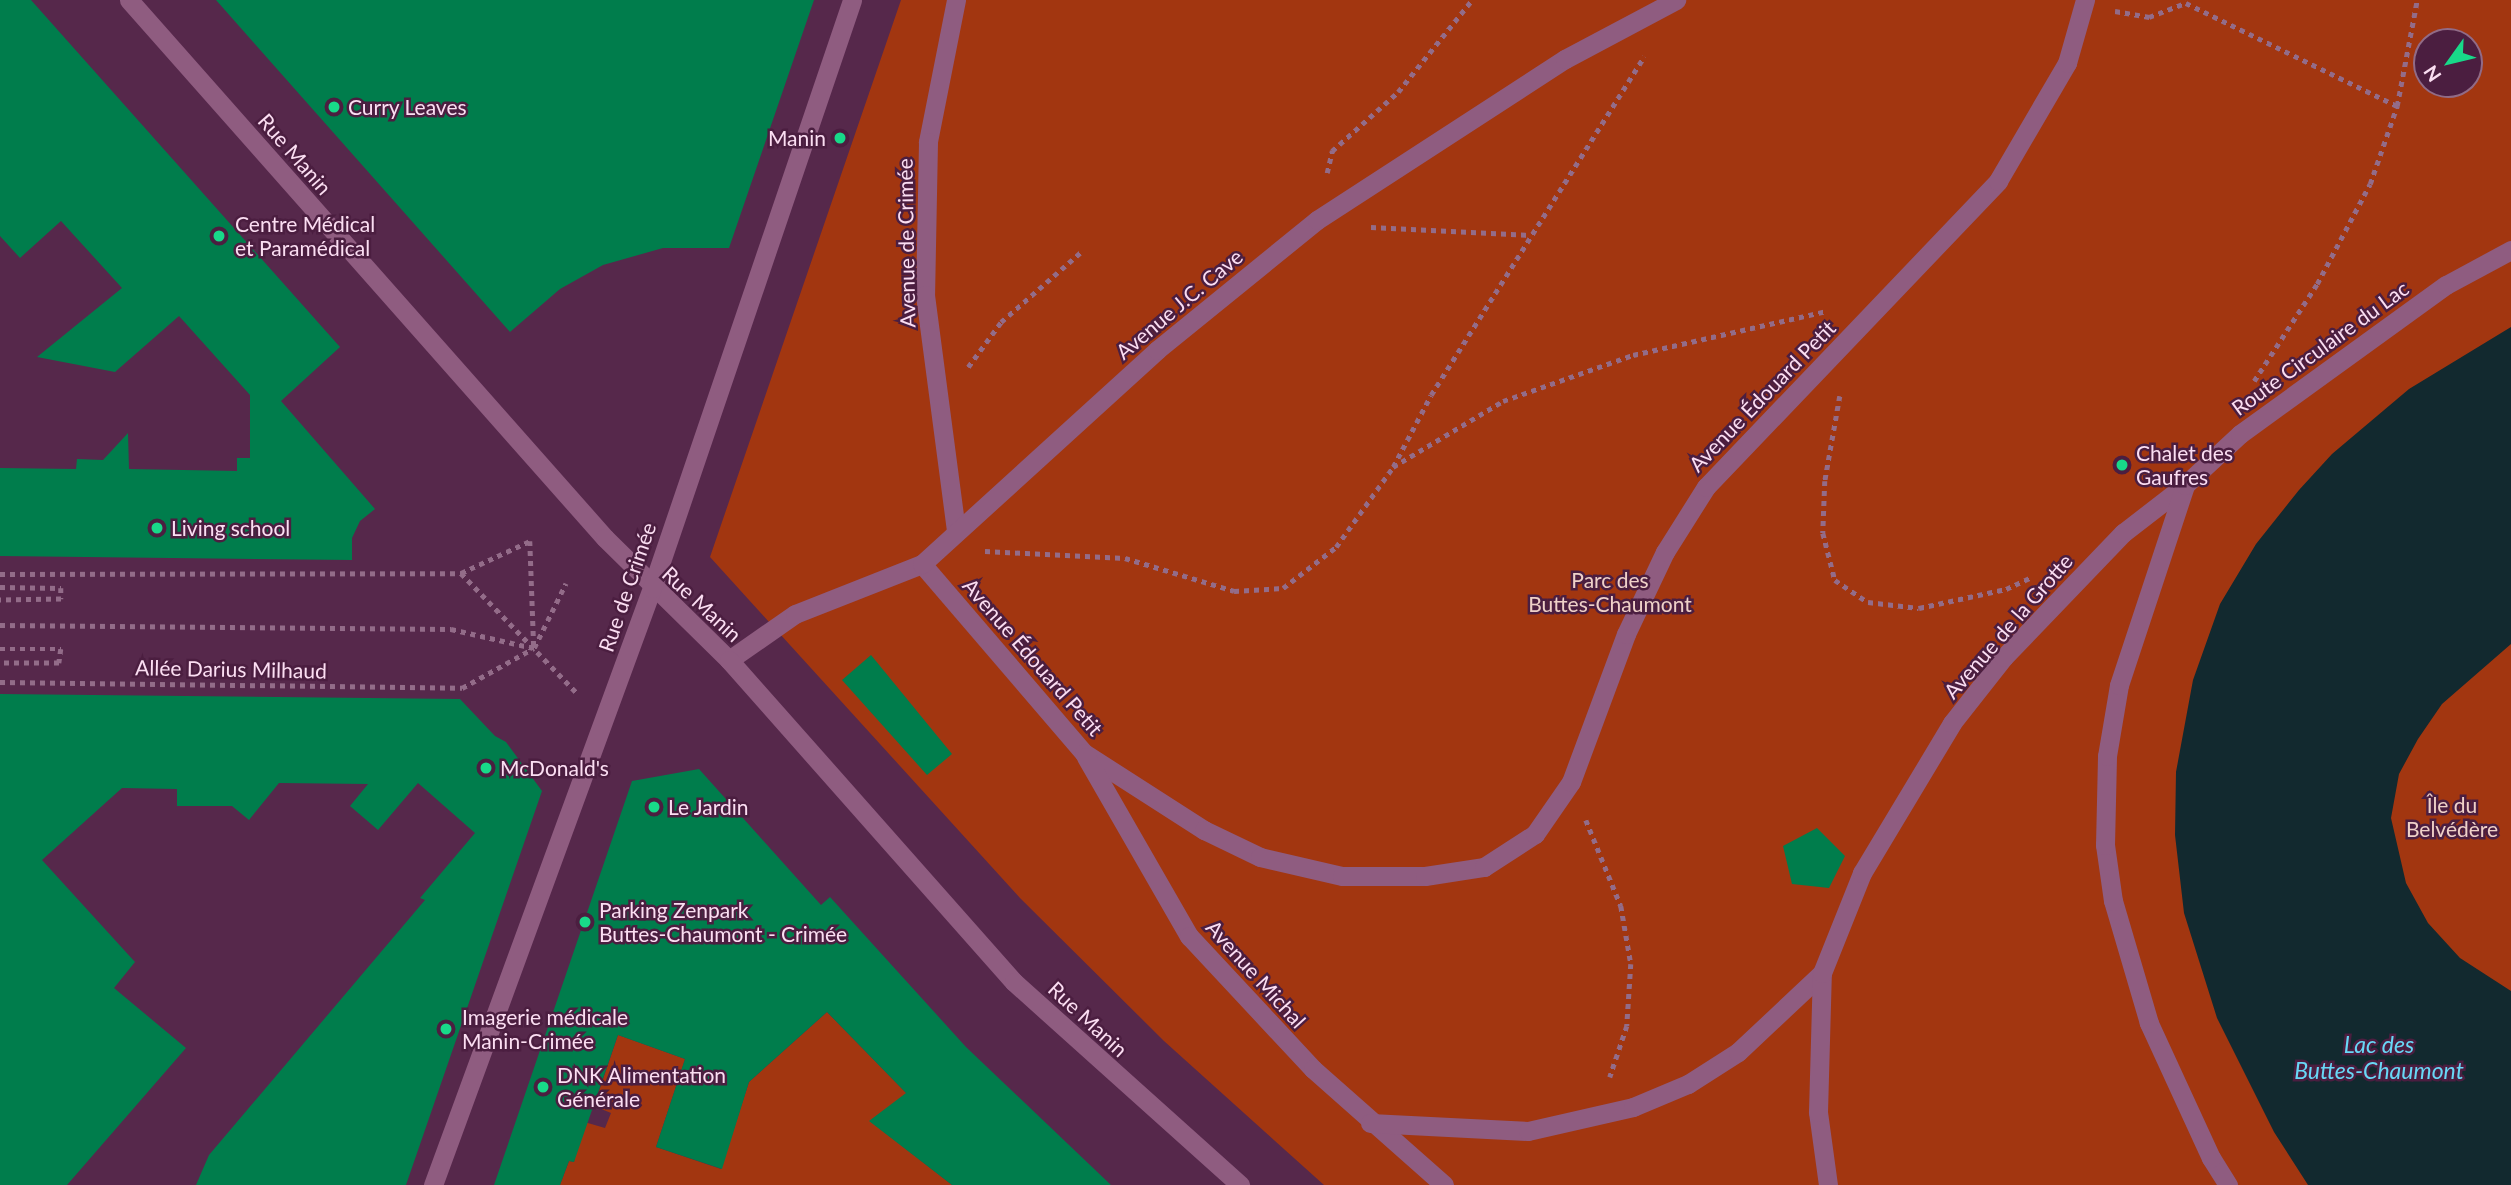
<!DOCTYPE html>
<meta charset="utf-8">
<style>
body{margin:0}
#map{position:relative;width:2511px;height:1185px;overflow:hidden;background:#56284b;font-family:Lato,sans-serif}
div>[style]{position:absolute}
.green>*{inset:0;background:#a23610}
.water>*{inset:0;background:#12292f}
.building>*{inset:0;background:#007d4c}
.path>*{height:4.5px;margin-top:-2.25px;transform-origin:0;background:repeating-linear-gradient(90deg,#936c89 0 5px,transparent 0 10px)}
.pedestrian>*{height:19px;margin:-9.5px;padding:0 9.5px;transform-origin:9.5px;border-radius:9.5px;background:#8f5c80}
.minor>*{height:19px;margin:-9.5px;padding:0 9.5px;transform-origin:9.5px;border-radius:9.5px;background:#8f5c80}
.tertiary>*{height:19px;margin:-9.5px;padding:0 9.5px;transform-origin:9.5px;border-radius:9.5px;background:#8f5c80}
.dots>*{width:19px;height:19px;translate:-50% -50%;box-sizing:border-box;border:4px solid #4b1e40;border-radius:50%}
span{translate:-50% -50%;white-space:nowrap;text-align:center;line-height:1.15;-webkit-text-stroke:5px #4b1e40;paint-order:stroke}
.poi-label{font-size:21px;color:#fbdef2}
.left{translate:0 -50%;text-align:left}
.right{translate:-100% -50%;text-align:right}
.street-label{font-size:21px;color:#fbdef2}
.park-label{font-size:21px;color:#efd1c8}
.water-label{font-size:23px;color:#68d8f6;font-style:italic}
.north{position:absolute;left:2413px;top:28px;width:70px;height:70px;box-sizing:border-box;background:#4b1e40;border:2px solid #916b87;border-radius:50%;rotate:236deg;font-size:19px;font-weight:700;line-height:28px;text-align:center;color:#fbdef2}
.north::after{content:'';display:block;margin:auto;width:24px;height:32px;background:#18d989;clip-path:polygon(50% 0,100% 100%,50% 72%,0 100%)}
</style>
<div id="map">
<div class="green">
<div style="clip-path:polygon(evenodd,901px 0,2511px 0,2511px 1185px,1324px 1185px,1164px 1041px,1020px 898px,710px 557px,901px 0,2427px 42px,2469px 42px,2469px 84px,2427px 84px,2427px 42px)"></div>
<div style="clip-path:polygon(827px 1012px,913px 1100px,870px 1121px,952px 1185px,560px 1185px,569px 1161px,574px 1162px,581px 1121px,605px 1128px,611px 1113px,594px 1106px,618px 1035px,685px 1059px,656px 1147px,721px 1169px,749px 1082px)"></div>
</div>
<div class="water">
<div style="clip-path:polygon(2511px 327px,2511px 644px,2442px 704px,2418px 739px,2399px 774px,2391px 818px,2406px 883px,2428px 923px,2460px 958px,2511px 991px,2511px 1185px,2308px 1185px,2274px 1132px,2217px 1018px,2184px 913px,2175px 835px,2176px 772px,2193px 680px,2220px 604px,2256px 544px,2299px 490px,2332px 454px,2409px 389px)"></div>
</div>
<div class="building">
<div style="clip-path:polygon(0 0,31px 0,340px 347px,281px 401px,375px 509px,360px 521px,352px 538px,352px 560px,0 556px,0 468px,76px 469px,77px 459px,103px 460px,128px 433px,129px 469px,237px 471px,237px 458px,250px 458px,250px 395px,179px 316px,115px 372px,37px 357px,122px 288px,61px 221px,20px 258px,0 236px)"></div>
<div style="clip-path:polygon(216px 0,814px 0,729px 248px,663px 248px,603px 265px,560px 289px,510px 332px)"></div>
<div style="clip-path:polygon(871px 655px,952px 754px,927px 775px,842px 680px)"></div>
<div style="clip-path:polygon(0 694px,460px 699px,495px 736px,506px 742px,542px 791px,406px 1185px,196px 1185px,209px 1155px,425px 900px,420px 898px,475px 833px,418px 783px,378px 830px,350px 806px,368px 784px,279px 783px,249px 820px,232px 806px,177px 806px,177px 789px,122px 788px,42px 860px,135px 962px,114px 988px,186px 1048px,67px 1185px,0 1185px)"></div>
<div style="clip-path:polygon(699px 769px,821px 905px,830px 897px,966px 1047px,1111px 1185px,952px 1185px,869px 1121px,906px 1093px,827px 1012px,749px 1082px,722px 1169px,656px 1147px,685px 1059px,618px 1035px,574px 1162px,569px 1161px,560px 1185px,494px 1185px,632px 781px)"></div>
<div style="clip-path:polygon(1817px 828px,1845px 856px,1829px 888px,1792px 884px,1783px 846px)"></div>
</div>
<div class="path">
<div style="left:2115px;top:11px;width:35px;rotate:10deg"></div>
<div style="left:2149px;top:17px;width:40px;rotate:-21deg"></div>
<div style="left:2186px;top:3px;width:235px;rotate:26deg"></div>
<div style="left:1327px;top:173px;width:23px;rotate:-77deg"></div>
<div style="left:1332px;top:151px;width:89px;rotate:-41.8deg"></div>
<div style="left:1398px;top:92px;width:118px;rotate:-51.2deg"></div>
<div style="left:1371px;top:227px;width:159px;rotate:2.9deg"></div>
<div style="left:968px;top:367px;width:56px;rotate:-53.7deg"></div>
<div style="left:1001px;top:322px;width:106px;rotate:-41.2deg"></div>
<div style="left:2254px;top:381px;width:116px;rotate:-57deg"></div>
<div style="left:2317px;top:284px;width:113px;rotate:-62.1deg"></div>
<div style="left:2370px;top:184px;width:83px;rotate:-70.9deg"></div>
<div style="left:2397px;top:106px;width:108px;rotate:-79.3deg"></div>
<div style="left:1840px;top:396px;width:86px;rotate:100deg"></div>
<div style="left:1825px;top:481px;width:52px;rotate:92.2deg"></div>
<div style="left:1823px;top:533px;width:49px;rotate:75.7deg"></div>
<div style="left:1835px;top:580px;width:40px;rotate:34deg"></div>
<div style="left:1868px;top:602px;width:51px;rotate:6.7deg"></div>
<div style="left:1919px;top:608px;width:89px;rotate:-12.3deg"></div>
<div style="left:2006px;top:589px;width:26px;rotate:-25deg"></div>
<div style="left:1393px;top:467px;width:81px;rotate:-62.2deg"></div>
<div style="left:1431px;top:395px;width:400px;rotate:-57.8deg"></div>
<div style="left:985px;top:551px;width:140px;rotate:2.9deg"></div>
<div style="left:1125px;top:558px;width:114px;rotate:16.8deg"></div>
<div style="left:1234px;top:591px;width:49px;rotate:-3.5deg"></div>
<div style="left:1283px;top:588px;width:67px;rotate:-37.7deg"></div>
<div style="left:1336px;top:547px;width:98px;rotate:-54.5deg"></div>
<div style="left:1393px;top:467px;width:128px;rotate:-31deg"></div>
<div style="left:1503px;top:401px;width:138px;rotate:-19.5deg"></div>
<div style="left:1633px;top:355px;width:198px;rotate:-12.8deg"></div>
<div style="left:461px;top:573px;width:167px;rotate:46deg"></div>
<div style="left:0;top:574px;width:461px;rotate:-0.1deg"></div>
<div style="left:461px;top:573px;width:76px;rotate:-24.9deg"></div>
<div style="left:530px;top:541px;width:107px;rotate:87.9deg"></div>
<div style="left:0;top:587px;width:61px;rotate:0.9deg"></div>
<div style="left:61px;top:588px;width:11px;rotate:90deg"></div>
<div style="left:61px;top:599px;width:61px;rotate:179.1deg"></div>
<div style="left:0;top:625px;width:451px;rotate:0.5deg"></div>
<div style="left:451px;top:629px;width:84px;rotate:13deg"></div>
<div style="left:0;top:649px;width:61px"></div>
<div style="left:61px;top:649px;width:14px;rotate:98deg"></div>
<div style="left:59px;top:663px;width:59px;rotate:180deg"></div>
<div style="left:0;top:682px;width:462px;rotate:0.7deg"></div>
<div style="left:462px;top:688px;width:82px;rotate:-29.1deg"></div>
<div style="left:534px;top:648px;width:72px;rotate:-63.8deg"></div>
<div style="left:1586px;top:820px;width:93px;rotate:67.9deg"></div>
<div style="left:1621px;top:906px;width:59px;rotate:80.2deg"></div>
<div style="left:1631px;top:964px;width:62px;rotate:93.7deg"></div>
<div style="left:1627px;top:1026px;width:54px;rotate:108.4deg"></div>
</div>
<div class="pedestrian">
<div style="left:956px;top:0;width:145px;rotate:101.2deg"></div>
<div style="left:928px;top:142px;width:153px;rotate:91.1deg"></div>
<div style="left:925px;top:295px;width:236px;rotate:82.5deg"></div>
<div style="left:922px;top:564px;width:249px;rotate:49.4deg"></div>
<div style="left:1084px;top:753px;width:143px;rotate:32.7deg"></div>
<div style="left:1204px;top:830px;width:62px;rotate:25.7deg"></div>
<div style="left:1260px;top:857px;width:84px;rotate:13deg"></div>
<div style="left:1342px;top:876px;width:83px"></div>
<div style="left:1425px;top:876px;width:60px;rotate:-8.7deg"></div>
<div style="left:1484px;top:867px;width:61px;rotate:-32.9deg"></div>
<div style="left:1535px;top:834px;width:63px;rotate:-55.3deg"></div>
<div style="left:1571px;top:782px;width:158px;rotate:-69.6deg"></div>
<div style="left:1626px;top:634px;width:91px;rotate:-64.6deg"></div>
<div style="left:1665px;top:552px;width:77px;rotate:-57.8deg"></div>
<div style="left:1706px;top:487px;width:423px;rotate:-46.3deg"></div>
<div style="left:1998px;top:181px;width:137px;rotate:-59.7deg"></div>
<div style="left:2067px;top:63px;width:66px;rotate:-74.1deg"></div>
<div style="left:729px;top:660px;width:80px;rotate:-34.9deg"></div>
<div style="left:795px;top:614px;width:136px;rotate:-21.5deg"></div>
<div style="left:922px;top:564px;width:318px;rotate:-42.3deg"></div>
<div style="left:1157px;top:350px;width:206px;rotate:-39.1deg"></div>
<div style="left:1317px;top:220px;width:296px;rotate:-33deg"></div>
<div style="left:1565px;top:59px;width:126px;rotate:-28deg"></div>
<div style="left:1086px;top:757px;width:207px;rotate:60.1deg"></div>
<div style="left:1189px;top:936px;width:182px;rotate:47deg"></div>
<div style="left:1313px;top:1069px;width:175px;rotate:41.5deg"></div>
<div style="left:1370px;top:1123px;width:158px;rotate:2.9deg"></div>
<div style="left:1528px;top:1131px;width:108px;rotate:-12.9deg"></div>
<div style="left:1633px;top:1107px;width:60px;rotate:-22.7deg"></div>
<div style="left:1688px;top:1084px;width:59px;rotate:-32.6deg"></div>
<div style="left:1738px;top:1052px;width:115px;rotate:-43.2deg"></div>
<div style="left:1828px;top:1185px;width:74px;rotate:-97.8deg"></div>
<div style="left:1818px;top:1112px;width:139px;rotate:-88.4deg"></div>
<div style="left:1822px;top:973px;width:108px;rotate:-68.2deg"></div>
<div style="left:1862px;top:873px;width:175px;rotate:-59deg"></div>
<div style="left:1952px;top:723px;width:84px;rotate:-51.8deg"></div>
<div style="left:2004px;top:657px;width:172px;rotate:-46.2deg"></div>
<div style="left:2123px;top:533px;width:78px;rotate:-37.7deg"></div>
<div style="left:2228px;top:1185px;width:32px;rotate:-122deg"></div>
<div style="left:2211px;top:1158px;width:149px;rotate:-114.7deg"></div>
<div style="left:2149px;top:1023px;width:127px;rotate:-106.4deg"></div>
<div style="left:2113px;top:901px;width:57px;rotate:-98.1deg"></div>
<div style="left:2105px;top:845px;width:89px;rotate:-88.7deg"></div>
<div style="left:2107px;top:756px;width:72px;rotate:-80.4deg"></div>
<div style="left:2119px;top:685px;width:211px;rotate:-71.7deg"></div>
<div style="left:2185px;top:485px;width:75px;rotate:-42.8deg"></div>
<div style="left:2240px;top:434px;width:254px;rotate:-35.9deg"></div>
<div style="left:2446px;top:285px;width:74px;rotate:-28.3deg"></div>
</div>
<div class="minor">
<div style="left:129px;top:0;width:718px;rotate:48.5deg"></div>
<div style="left:605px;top:538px;width:174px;rotate:44.5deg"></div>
<div style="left:729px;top:660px;width:430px;rotate:48.5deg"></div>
<div style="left:1014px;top:982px;width:304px;rotate:41.9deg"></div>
</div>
<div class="tertiary">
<div style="left:433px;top:1185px;width:636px;rotate:-69.86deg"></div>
<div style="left:652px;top:588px;width:621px;rotate:-71.21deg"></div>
</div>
<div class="dots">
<div style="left:334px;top:107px;background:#18d989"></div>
<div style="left:840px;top:138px;background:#18d989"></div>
<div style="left:219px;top:236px;background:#18d989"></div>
<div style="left:2122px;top:465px;background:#18d989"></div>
<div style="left:157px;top:528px;background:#18d989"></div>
<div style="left:486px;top:768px;background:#18d989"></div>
<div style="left:654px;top:807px;background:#18d989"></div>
<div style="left:585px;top:922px;background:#18d989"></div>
<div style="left:446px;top:1029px;background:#18d989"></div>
<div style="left:543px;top:1087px;background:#18d989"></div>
</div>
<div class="poi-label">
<span class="left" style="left:348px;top:107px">Curry Leaves</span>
<span class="right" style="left:826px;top:138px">Manin</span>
<span class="left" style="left:235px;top:236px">Centre Médical<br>et Paramédical</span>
<span class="left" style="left:2136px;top:465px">Chalet des<br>Gaufres</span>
<span class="left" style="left:171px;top:528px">Living school</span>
<span class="left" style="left:500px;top:768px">McDonald's</span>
<span class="left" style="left:668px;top:807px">Le Jardin</span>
<span class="left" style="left:599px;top:922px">Parking Zenpark<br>Buttes-Chaumont - Crimée</span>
<span class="left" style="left:462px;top:1029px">Imagerie médicale<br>Manin-Crimée</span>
<span class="left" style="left:557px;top:1087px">DNK Alimentation<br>Générale</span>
</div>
<div class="street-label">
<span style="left:295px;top:154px;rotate:49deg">Rue Manin</span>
<span style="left:906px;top:243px;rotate:-91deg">Avenue de Crimée</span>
<span style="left:1179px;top:304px;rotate:-40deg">Avenue J.C. Cave</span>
<span style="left:2320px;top:348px;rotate:-36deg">Route Circulaire du Lac</span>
<span style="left:1762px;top:396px;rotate:-46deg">Avenue Édouard Petit</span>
<span style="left:627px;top:587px;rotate:-71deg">Rue de Crimée</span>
<span style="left:702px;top:604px;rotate:43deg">Rue Manin</span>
<span style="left:2008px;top:626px;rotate:-49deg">Avenue de la Grotte</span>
<span style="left:1033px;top:657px;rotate:49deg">Avenue Édouard Petit</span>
<span style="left:231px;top:669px;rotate:1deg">Allée Darius Milhaud</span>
<span style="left:1256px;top:974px;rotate:48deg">Avenue Michal</span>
<span style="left:1088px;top:1019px;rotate:43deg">Rue Manin</span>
</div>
<div class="park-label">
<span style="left:1610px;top:592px">Parc des<br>Buttes-Chaumont</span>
<span style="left:2452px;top:817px">Île du<br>Belvédère</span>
</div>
<div class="water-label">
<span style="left:2379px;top:1057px">Lac des<br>Buttes-Chaumont</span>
</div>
<div class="north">N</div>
</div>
